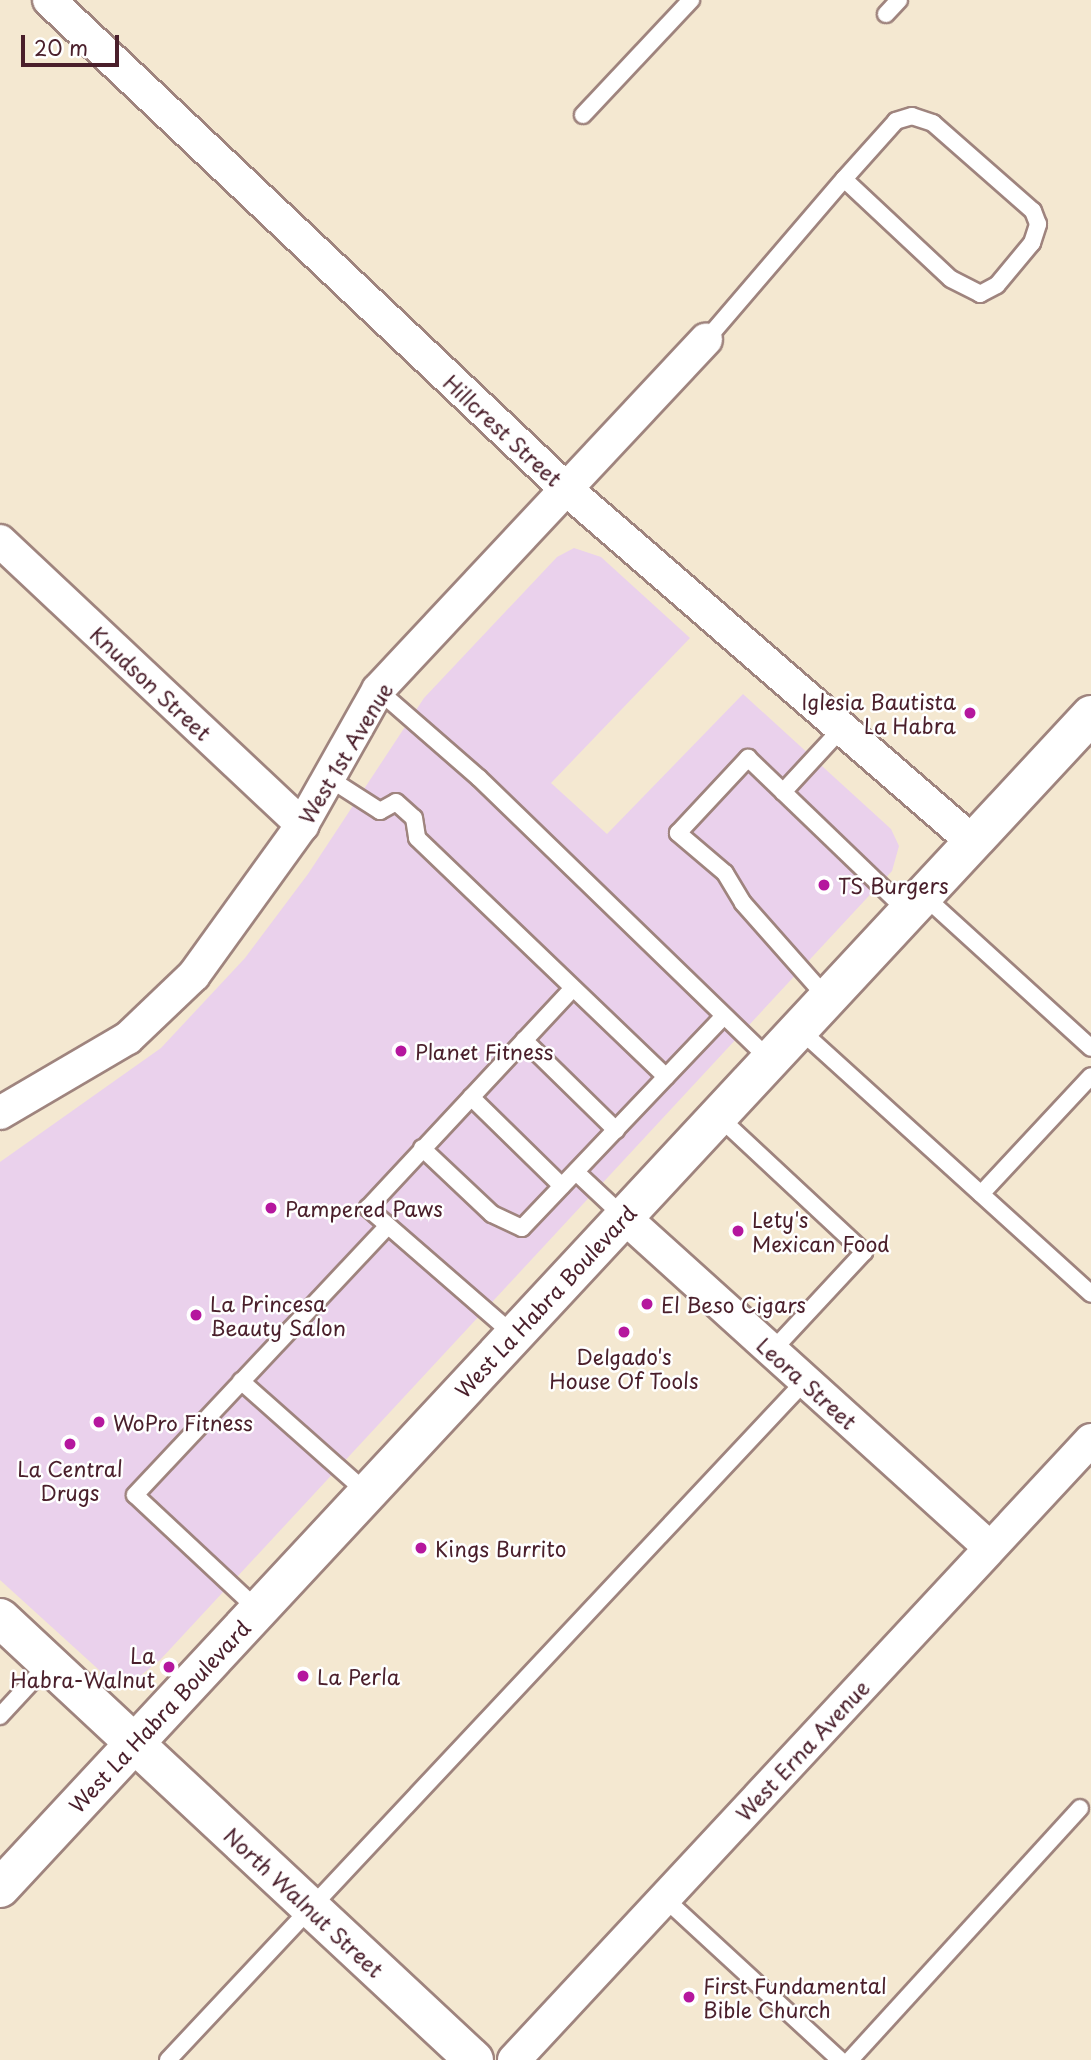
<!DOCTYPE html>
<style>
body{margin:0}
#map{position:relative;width:1091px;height:2060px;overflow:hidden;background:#f4e8d1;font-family:"Playpen Sans",sans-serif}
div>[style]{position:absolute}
.built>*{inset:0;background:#ead1ec}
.roads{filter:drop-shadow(2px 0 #9f847e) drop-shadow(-2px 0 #9f847e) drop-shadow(0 2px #9f847e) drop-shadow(0 -2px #9f847e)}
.lane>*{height:16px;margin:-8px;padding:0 8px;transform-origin:8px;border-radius:8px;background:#fff}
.street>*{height:32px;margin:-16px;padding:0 16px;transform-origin:16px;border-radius:16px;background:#fff}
.secondary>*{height:38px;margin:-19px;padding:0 19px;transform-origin:19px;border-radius:19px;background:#fff}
.dots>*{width:19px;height:19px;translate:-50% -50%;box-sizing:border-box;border:4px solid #fff;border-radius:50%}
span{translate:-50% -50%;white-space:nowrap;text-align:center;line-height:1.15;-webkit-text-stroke:5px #fff;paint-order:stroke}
.street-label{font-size:21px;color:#4a1f2b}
.poi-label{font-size:21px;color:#4a1f2b}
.right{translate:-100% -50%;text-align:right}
.left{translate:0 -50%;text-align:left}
.scale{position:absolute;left:21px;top:35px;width:98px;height:32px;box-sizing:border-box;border:4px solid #4a1f2b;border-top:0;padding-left:9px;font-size:21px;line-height:24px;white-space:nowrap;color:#4a1f2b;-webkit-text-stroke:5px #fff;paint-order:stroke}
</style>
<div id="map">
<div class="built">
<div style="clip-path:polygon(574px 548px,601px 557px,690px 638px,551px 783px,607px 834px,743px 694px,891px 829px,899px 846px,892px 871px,160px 1660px,135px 1680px,109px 1679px,0 1580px,0 1162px,161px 1048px,245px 958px,308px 874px,424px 698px,557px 557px)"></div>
</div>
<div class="roads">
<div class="lane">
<div style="left:886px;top:14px;width:19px;rotate:-47deg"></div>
<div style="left:583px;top:115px;width:158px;rotate:-46.8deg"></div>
<div style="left:706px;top:340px;width:212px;rotate:-49.4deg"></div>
<div style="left:844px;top:179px;width:146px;rotate:43.1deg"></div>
<div style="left:951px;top:279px;width:33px;rotate:27deg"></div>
<div style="left:980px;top:294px;width:19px;rotate:-28deg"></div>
<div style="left:997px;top:285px;width:55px;rotate:-50.2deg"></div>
<div style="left:1032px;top:243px;width:20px;rotate:-72deg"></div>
<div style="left:1038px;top:224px;width:14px;rotate:-111deg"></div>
<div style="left:1033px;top:211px;width:133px;rotate:-138.7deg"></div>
<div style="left:933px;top:123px;width:22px;rotate:-162deg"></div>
<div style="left:912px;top:116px;width:17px;rotate:163deg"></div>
<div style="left:896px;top:121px;width:78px;rotate:131.9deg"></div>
<div style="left:378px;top:690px;width:134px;rotate:41.1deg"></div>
<div style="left:479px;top:778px;width:405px;rotate:44.1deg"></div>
<div style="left:327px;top:777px;width:63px;rotate:32.7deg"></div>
<div style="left:380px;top:811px;width:18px;rotate:-29deg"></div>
<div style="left:396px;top:802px;width:24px;rotate:42deg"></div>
<div style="left:414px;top:818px;width:20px;rotate:81deg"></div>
<div style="left:417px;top:838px;width:345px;rotate:43.8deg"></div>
<div style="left:783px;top:792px;width:87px;rotate:-47.3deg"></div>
<div style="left:923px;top:895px;width:227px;rotate:42.3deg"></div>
<div style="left:827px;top:998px;width:127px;rotate:-131.5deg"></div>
<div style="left:743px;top:903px;width:35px;rotate:-121deg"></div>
<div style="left:725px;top:873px;width:62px;rotate:-139.6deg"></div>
<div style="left:678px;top:833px;width:103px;rotate:-47deg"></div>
<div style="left:748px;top:758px;width:222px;rotate:43.9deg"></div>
<div style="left:799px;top:1029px;width:394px;rotate:42.2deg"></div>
<div style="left:524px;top:1040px;width:129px;rotate:44.4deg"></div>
<div style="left:471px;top:1097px;width:127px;rotate:44.4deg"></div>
<div style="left:718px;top:1116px;width:200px;rotate:43deg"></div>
<div style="left:864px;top:1252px;width:135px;rotate:132.9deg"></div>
<div style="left:422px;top:1148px;width:96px;rotate:43.3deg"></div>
<div style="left:492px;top:1214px;width:33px;rotate:25deg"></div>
<div style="left:522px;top:1228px;width:291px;rotate:-46.4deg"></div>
<div style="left:576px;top:1172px;width:66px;rotate:43.2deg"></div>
<div style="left:981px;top:1194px;width:161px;rotate:-47deg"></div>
<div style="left:514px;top:1335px;width:194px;rotate:-139deg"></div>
<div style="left:368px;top:1208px;width:298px;rotate:-47deg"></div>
<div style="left:241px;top:1381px;width:169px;rotate:41.6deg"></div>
<div style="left:258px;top:1610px;width:168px;rotate:-136.9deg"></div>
<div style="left:135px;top:1495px;width:369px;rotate:-46.8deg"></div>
<div style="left:0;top:1716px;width:72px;rotate:-47.2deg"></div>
<div style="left:664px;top:1898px;width:239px;rotate:42.6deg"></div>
<div style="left:168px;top:2060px;width:931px;rotate:-46.83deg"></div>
<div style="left:850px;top:2060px;width:341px;rotate:-47.6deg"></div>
</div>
<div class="street">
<div style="left:49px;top:0;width:710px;rotate:43.4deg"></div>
<div style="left:565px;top:488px;width:540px;rotate:40.95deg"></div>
<div style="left:0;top:541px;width:415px;rotate:43.2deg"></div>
<div style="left:0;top:1113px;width:148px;rotate:-30.4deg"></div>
<div style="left:128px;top:1038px;width:91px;rotate:-43.7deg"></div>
<div style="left:194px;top:975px;width:185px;rotate:-54.2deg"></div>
<div style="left:302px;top:825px;width:155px;rotate:-60.6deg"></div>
<div style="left:378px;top:690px;width:480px;rotate:-46.9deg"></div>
<div style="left:624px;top:1217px;width:493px;rotate:42.1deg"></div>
<div style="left:514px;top:2060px;width:847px;rotate:-47.06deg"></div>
</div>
<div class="secondary">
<div style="left:0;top:1618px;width:648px;rotate:43deg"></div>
<div style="left:0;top:1888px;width:1602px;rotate:-47.07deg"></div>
</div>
</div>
<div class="dots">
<div style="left:970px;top:713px;background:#b5179e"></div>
<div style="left:824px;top:885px;background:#b5179e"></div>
<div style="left:401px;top:1051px;background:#b5179e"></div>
<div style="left:271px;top:1208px;background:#b5179e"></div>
<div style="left:738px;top:1231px;background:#b5179e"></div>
<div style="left:647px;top:1304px;background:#b5179e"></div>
<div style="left:196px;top:1315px;background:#b5179e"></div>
<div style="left:624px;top:1332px;background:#b5179e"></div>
<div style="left:99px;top:1422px;background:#b5179e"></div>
<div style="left:70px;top:1444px;background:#b5179e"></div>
<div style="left:421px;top:1548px;background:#b5179e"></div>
<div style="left:169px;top:1667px;background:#b5179e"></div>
<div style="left:303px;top:1676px;background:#b5179e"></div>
<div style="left:689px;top:1997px;background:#b5179e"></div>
</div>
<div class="street-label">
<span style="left:503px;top:430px;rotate:43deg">Hillcrest Street</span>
<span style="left:151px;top:683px;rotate:43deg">Knudson Street</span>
<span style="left:345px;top:753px;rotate:-59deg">West 1st Avenue</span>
<span style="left:545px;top:1301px;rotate:-47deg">West La Habra Boulevard</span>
<span style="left:807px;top:1383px;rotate:42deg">Leora Street</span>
<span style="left:159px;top:1716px;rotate:-47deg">West La Habra Boulevard</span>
<span style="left:802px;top:1750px;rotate:-47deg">West Erna Avenue</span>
<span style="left:304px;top:1902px;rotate:43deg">North Walnut Street</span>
</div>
<div class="poi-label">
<span class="right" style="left:956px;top:713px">Iglesia Bautista<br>La Habra</span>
<span class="left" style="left:838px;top:885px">TS Burgers</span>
<span class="left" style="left:415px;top:1051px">Planet Fitness</span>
<span class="left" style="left:285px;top:1208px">Pampered Paws</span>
<span class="left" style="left:752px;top:1231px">Lety's<br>Mexican Food</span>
<span class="left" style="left:210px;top:1315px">La Princesa<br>Beauty Salon</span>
<span class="left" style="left:661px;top:1304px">El Beso Cigars</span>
<span style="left:624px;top:1368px">Delgado's<br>House Of Tools</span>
<span class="left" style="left:113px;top:1422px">WoPro Fitness</span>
<span style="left:70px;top:1480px">La Central<br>Drugs</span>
<span class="left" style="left:435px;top:1548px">Kings Burrito</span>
<span class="right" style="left:155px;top:1667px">La<br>Habra-Walnut</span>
<span class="left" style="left:317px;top:1676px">La Perla</span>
<span class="left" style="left:703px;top:1997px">First Fundamental<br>Bible Church</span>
</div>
<div class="scale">20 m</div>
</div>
